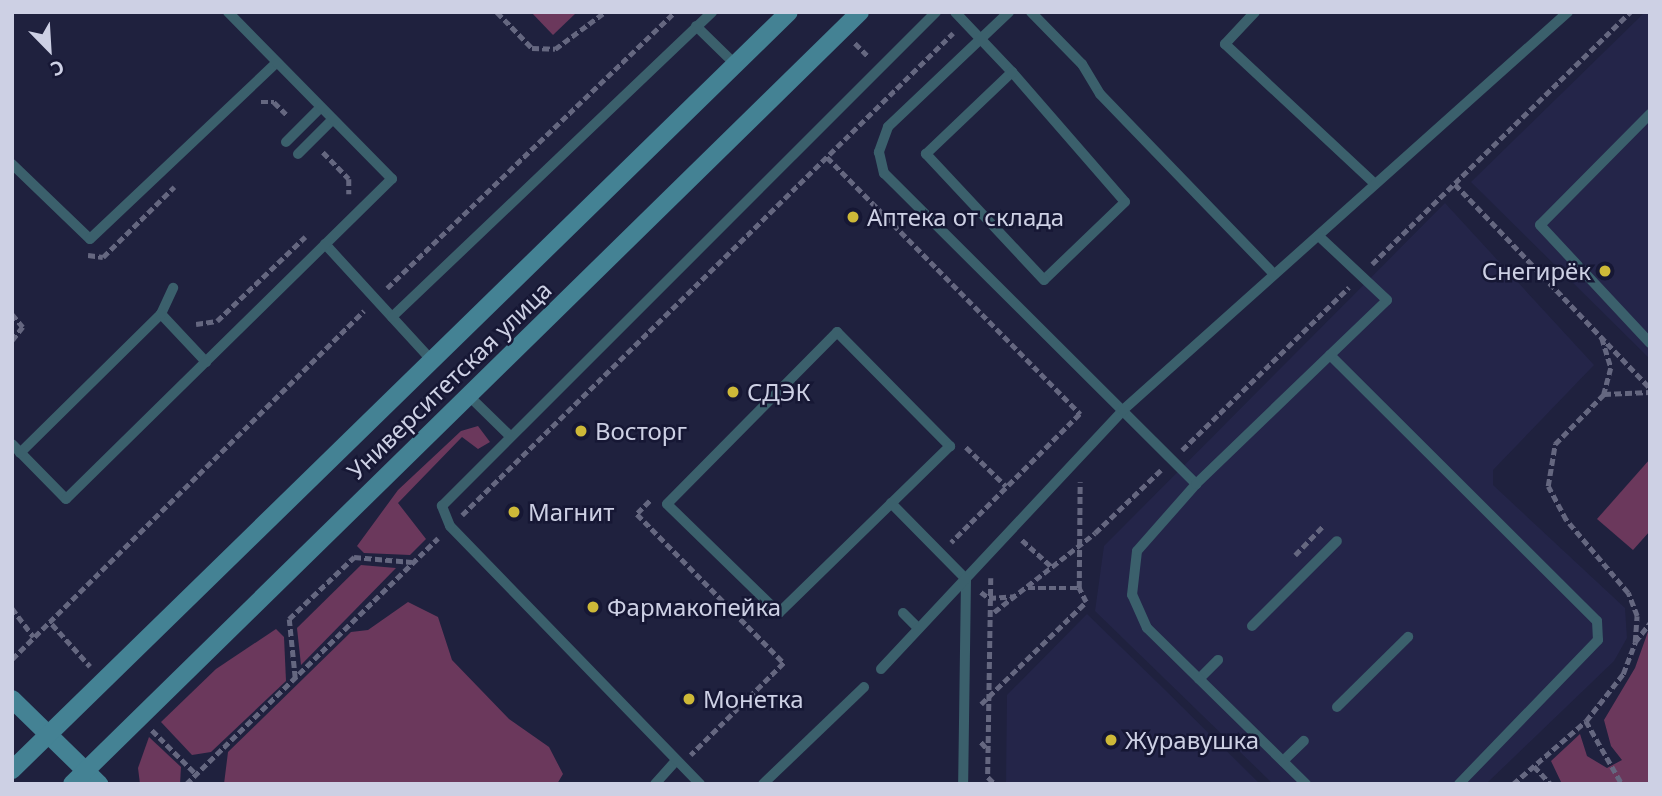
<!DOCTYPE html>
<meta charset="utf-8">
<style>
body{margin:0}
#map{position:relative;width:1662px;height:796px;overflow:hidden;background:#1f213e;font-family:"Noto Sans",sans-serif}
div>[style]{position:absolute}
.built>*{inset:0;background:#242549}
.green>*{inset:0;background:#6b385c}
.path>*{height:4.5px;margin-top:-2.25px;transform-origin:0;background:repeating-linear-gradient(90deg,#656780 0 7px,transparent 0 10.5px)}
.lane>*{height:10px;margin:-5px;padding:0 5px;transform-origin:5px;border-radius:5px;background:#3b606c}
.secondary>*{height:18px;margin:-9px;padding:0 9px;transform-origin:9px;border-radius:9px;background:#448294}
.dots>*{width:19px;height:19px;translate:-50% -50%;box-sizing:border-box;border:4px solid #161734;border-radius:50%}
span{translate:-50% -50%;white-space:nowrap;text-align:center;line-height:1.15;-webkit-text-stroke:5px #161734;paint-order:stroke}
.poi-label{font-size:24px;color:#cdd0e4}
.left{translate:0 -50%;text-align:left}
.right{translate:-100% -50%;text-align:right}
.street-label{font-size:24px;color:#cdd0e4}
.frame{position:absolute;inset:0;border:14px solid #cdd0e4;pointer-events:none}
.north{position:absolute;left:14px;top:14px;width:70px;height:70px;-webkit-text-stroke:5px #161734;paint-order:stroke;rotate:156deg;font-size:19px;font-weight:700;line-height:28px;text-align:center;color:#cdd0e4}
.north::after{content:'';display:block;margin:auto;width:24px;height:32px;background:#cdd0e4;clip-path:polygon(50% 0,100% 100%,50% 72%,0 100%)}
</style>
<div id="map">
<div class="built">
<div style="clip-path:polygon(1645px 12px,1650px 12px,1650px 359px,1471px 182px)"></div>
<div style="clip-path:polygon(1445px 203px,1594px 365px,1493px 470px,1493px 485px,1625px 608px,1627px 638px,1614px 661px,1486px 784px,1273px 784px,1095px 611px,1104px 546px)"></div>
<div style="clip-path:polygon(1087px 614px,1160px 685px,1260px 784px,1006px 784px,1007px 695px)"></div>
</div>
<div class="green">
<div style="clip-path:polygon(531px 12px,577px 12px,553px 35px)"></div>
<div style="clip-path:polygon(478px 426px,490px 442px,478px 449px,462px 437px,398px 503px,426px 539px,410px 555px,364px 553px,357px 546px,398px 490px,461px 431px)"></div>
<div style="clip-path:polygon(1650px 459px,1650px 531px,1633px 550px,1597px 519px)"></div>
<div style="clip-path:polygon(361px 565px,396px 568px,301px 665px,297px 628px)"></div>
<div style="clip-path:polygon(408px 602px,438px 617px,452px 660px,509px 719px,549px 747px,563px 774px,557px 784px,224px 784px,228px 752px,351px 632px,368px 630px)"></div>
<div style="clip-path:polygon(1650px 626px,1650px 784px,1562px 784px,1551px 761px,1580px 734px,1587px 756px,1607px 768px,1622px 760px,1611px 746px,1604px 720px,1635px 668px)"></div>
<div style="clip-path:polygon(276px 629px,284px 637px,286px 681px,211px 752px,192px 755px,161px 722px,216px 669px)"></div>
<div style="clip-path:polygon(149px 737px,181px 767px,180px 784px,140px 784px,138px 768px)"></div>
</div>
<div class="path">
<div style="left:497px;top:12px;width:50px;rotate:45.8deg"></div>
<div style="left:532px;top:48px;width:23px;rotate:2deg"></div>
<div style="left:555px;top:49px;width:62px;rotate:-36.5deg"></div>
<div style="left:855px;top:43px;width:18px;rotate:45deg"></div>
<div style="left:261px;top:102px;width:13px"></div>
<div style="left:274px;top:102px;width:20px;rotate:45deg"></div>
<div style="left:323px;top:152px;width:37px;rotate:46deg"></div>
<div style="left:349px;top:179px;width:15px;rotate:90deg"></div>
<div style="left:827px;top:157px;width:361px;rotate:45.4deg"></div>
<div style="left:1080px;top:414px;width:182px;rotate:135deg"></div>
<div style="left:1455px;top:184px;width:282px;rotate:46.3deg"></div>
<div style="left:88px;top:255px;width:15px;rotate:8deg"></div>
<div style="left:103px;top:257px;width:100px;rotate:-44.6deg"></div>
<div style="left:1372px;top:264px;width:361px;rotate:-44.3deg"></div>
<div style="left:387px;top:288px;width:399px;rotate:-43.8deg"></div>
<div style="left:12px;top:314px;width:17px;rotate:50deg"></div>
<div style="left:23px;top:327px;width:18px;rotate:128deg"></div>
<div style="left:196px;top:324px;width:21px;rotate:-8deg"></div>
<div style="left:217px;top:321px;width:122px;rotate:-43.7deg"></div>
<div style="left:1602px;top:338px;width:31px;rotate:73deg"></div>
<div style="left:1611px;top:368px;width:27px;rotate:105deg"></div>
<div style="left:966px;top:447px;width:56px;rotate:44.3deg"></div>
<div style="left:1182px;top:450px;width:233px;rotate:-44.3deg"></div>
<div style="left:650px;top:501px;width:18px;rotate:135deg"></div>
<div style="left:637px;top:514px;width:209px;rotate:45.4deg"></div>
<div style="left:784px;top:663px;width:131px;rotate:135.3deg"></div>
<div style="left:462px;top:515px;width:688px;rotate:-44.47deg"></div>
<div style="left:1022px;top:540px;width:40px;rotate:42deg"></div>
<div style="left:1295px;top:555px;width:39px;rotate:-46deg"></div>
<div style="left:991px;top:578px;width:199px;rotate:90.9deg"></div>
<div style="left:988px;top:777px;width:10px;rotate:45deg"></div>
<div style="left:1028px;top:588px;width:51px"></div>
<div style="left:981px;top:592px;width:10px;rotate:37deg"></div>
<div style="left:989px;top:598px;width:26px;rotate:-4deg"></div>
<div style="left:12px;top:608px;width:36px;rotate:53deg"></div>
<div style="left:994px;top:612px;width:128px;rotate:-38deg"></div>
<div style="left:1095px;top:533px;width:91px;rotate:-43.7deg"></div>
<div style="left:52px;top:624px;width:57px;rotate:47.9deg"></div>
<div style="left:1635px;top:642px;width:24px;rotate:-52deg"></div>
<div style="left:12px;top:659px;width:495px;rotate:-44.7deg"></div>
<div style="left:295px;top:678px;width:59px;rotate:-95.8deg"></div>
<div style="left:289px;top:619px;width:90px;rotate:-43.6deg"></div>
<div style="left:354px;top:557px;width:58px;rotate:4.9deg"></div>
<div style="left:981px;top:704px;width:146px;rotate:-44.2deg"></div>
<div style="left:1086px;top:602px;width:16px;rotate:-117deg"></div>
<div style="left:1079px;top:588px;width:106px;rotate:-89.5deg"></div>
<div style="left:1586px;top:721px;width:73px;rotate:60.3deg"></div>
<div style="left:152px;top:730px;width:62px;rotate:45deg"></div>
<div style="left:981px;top:742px;width:12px;rotate:48deg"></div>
<div style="left:1534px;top:766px;width:25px;rotate:47deg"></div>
<div style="left:186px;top:784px;width:352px;rotate:-44.3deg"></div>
<div style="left:1513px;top:784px;width:96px;rotate:-40.8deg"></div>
<div style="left:1586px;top:721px;width:60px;rotate:-51.8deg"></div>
<div style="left:1623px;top:674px;width:34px;rotate:-69deg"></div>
<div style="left:1635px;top:642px;width:26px;rotate:-86deg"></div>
<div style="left:1637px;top:616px;width:25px;rotate:-111deg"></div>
<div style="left:1628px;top:593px;width:96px;rotate:-130.3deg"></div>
<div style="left:1566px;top:520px;width:38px;rotate:-118deg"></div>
<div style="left:1548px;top:486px;width:43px;rotate:-80.5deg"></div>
<div style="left:1555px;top:444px;width:70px;rotate:-45.6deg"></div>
<div style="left:1604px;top:394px;width:46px;rotate:-2.5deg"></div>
</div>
<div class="lane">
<div style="left:955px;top:12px;width:83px;rotate:46.5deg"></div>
<div style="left:1012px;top:72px;width:172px;rotate:49deg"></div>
<div style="left:1125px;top:202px;width:112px;rotate:136.1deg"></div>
<div style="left:1044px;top:280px;width:173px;rotate:-133.1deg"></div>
<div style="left:926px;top:154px;width:119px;rotate:-43.6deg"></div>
<div style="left:1009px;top:12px;width:167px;rotate:136.5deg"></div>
<div style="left:888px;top:127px;width:27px;rotate:110deg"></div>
<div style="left:879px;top:152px;width:22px;rotate:77deg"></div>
<div style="left:884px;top:173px;width:441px;rotate:44.9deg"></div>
<div style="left:1031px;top:12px;width:73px;rotate:45.6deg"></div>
<div style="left:1082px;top:64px;width:35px;rotate:59deg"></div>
<div style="left:1100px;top:94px;width:249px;rotate:46deg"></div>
<div style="left:1255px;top:12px;width:44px;rotate:133.2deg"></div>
<div style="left:1225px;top:44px;width:205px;rotate:43deg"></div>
<div style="left:696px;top:26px;width:54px;rotate:44.3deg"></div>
<div style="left:1650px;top:114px;width:156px;rotate:134.7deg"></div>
<div style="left:1540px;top:225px;width:161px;rotate:47deg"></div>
<div style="left:286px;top:142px;width:49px;rotate:-45deg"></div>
<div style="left:298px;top:154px;width:49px;rotate:-45deg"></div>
<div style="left:12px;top:164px;width:108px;rotate:43.9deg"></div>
<div style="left:90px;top:239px;width:257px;rotate:-43.4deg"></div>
<div style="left:325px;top:244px;width:160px;rotate:47.5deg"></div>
<div style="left:161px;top:314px;width:66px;rotate:46.8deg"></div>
<div style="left:392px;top:317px;width:442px;rotate:-43.6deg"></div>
<div style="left:837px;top:332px;width:161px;rotate:45.3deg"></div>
<div style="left:950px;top:446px;width:239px;rotate:135.7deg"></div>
<div style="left:779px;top:613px;width:156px;rotate:-135.8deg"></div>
<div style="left:667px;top:504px;width:242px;rotate:-45.3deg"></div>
<div style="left:1330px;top:355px;width:377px;rotate:44.9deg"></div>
<div style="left:1597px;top:621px;width:19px;rotate:87deg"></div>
<div style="left:1598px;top:640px;width:200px;rotate:134deg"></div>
<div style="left:469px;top:396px;width:57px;rotate:44.3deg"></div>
<div style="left:12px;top:444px;width:77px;rotate:45.5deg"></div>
<div style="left:66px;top:499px;width:457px;rotate:-44.5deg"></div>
<div style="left:392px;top:179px;width:234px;rotate:-134.5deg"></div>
<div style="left:20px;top:453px;width:198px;rotate:-44.6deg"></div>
<div style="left:161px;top:314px;width:29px;rotate:-65deg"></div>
<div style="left:891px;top:503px;width:107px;rotate:45.4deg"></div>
<div style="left:966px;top:579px;width:205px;rotate:90.8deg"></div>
<div style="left:903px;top:613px;width:21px;rotate:45deg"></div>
<div style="left:1252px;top:626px;width:120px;rotate:-45deg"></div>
<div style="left:881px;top:669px;width:354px;rotate:-46.9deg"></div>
<div style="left:1123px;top:410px;width:597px;rotate:-41.81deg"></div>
<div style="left:1199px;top:679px;width:27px;rotate:-45deg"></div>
<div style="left:1337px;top:707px;width:100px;rotate:-44.6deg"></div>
<div style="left:1283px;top:761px;width:29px;rotate:-44deg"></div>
<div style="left:655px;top:784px;width:31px;rotate:-48deg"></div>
<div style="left:700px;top:784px;width:359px;rotate:-134.1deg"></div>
<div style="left:450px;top:526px;width:22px;rotate:-112deg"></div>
<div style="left:442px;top:506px;width:699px;rotate:-45deg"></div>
<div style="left:763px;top:784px;width:140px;rotate:-43.8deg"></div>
<div style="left:1306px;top:784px;width:223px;rotate:-135.5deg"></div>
<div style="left:1147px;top:628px;width:36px;rotate:-114deg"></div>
<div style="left:1132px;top:595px;width:44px;rotate:-83.5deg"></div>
<div style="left:1137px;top:551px;width:89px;rotate:-48.6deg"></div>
<div style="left:1196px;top:484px;width:265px;rotate:-43.9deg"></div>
<div style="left:1387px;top:300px;width:92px;rotate:-136.8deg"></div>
</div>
<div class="secondary">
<div style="left:12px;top:699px;width:122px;rotate:44.3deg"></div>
<div style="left:12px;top:770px;width:1085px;rotate:-44.29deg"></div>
<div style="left:72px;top:784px;width:1103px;rotate:-44.41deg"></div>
</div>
<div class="dots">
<div style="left:853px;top:217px;background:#ceb938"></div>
<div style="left:1605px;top:271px;background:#ceb938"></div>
<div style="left:733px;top:392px;background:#ceb938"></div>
<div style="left:581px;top:431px;background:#ceb938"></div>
<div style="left:514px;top:512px;background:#ceb938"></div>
<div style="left:593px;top:607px;background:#ceb938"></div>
<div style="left:689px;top:699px;background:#ceb938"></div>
<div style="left:1111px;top:740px;background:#ceb938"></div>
</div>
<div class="poi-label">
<span class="left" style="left:867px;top:217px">Аптека от склада</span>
<span class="right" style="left:1591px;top:271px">Снегирёк</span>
<span class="left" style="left:747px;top:392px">СДЭК</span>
<span class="left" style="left:595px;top:431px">Восторг</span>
<span class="left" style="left:528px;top:512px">Магнит</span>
<span class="left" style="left:607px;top:607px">Фармакопейка</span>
<span class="left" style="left:703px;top:699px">Монетка</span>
<span class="left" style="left:1125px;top:740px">Журавушка</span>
</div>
<div class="street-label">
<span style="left:449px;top:380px;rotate:-44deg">Университетская улица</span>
</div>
<div class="frame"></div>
<div class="north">С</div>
</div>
